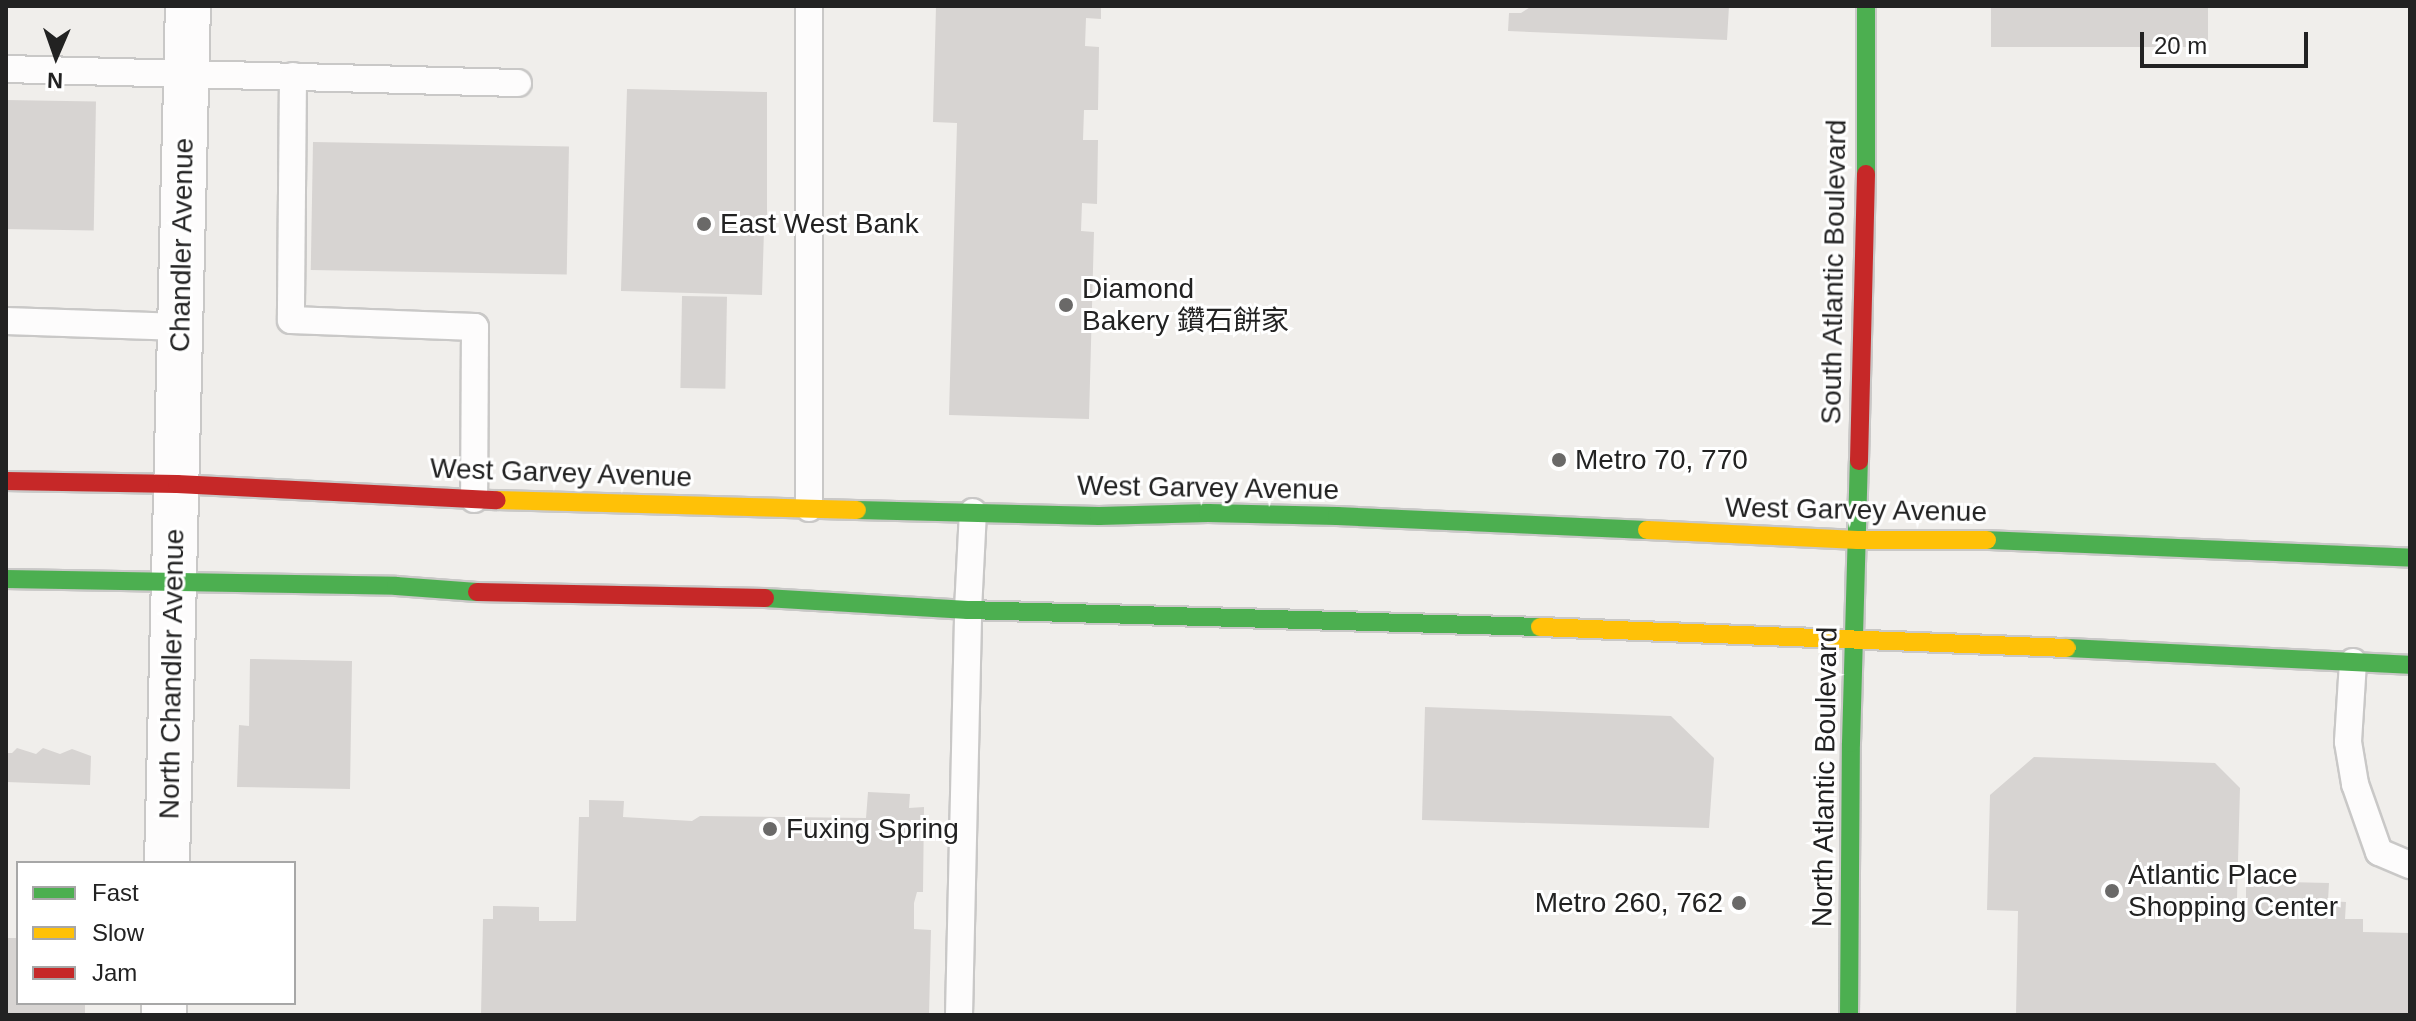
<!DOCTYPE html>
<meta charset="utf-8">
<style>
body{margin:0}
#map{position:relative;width:2416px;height:1021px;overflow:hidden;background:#f0eeeb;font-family:Arial,"Noto Sans SC",sans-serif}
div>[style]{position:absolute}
.building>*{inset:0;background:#d7d4d2;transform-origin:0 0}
.roads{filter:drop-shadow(2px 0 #c9c8c7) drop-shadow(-2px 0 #c9c8c7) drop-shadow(0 2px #c9c8c7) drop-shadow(0 -2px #c9c8c7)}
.lane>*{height:26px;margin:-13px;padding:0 13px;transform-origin:13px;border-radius:13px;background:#fdfcfc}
.street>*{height:44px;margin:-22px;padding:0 22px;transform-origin:22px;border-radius:22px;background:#fdfcfc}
.fast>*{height:18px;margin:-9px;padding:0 9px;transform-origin:9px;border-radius:9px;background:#4caf50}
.slow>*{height:18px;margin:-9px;padding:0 9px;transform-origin:9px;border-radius:9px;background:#ffc107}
.jam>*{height:18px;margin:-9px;padding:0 9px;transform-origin:9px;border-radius:9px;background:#c62828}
.dots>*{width:22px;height:22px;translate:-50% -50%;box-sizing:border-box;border:4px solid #fff;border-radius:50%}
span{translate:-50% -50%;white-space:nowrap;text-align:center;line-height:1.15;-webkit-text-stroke:6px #fff;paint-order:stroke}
.poi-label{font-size:28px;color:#222}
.left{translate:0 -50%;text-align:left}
.right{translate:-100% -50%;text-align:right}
.street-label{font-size:28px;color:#222}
.frame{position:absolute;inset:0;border:8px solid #222;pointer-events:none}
.legend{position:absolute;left:16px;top:861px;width:280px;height:144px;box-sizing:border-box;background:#fff;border:2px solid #a7a7a7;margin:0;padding:10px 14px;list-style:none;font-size:24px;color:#222}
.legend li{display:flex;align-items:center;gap:16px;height:40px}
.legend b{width:40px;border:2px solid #a7a7a7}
.north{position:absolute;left:16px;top:16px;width:80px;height:80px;-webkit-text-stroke:6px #fff;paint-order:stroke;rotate:182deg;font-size:22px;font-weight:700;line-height:32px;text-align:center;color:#222}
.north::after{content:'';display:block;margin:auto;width:28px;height:36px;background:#222;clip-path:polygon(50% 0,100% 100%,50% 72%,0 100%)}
.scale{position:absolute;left:2140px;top:32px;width:168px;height:36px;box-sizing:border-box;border:4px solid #222;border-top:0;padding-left:10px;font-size:24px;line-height:28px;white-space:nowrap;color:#222;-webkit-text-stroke:6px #fff;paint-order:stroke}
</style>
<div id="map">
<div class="building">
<div style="clip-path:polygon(936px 6px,1101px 6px,1101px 19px,1086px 18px,1085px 46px,1099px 47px,1098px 110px,1084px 110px,1083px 140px,1098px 140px,1097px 204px,1082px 203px,1081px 231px,1094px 232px,1089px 419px,949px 415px,957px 123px,933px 122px)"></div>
<div style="clip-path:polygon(1532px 6px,1729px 6px,1727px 40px,1508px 31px,1509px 13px,1521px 13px)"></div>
<div style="left:1991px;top:6px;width:217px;height:41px"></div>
<div style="clip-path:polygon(627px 89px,767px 92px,767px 230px,764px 230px,762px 295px,621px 291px)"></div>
<div style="left:6px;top:100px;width:90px;height:129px;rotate:1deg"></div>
<div style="left:313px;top:142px;width:256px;height:128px;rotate:1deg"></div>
<div style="left:682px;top:296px;width:45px;height:92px;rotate:1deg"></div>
<div style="clip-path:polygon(250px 659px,352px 661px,350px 789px,237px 787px,239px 725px,249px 726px)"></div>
<div style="clip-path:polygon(1425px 707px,1671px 716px,1714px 758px,1709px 828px,1422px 820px)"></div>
<div style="clip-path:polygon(17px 748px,36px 754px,43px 748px,60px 754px,72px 749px,91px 756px,90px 785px,6px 782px,6px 753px,12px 753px)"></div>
<div style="clip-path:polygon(2034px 757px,2215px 763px,2240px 788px,2237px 898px,2246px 898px,2246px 881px,2329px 883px,2328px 901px,2346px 902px,2345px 919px,2363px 919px,2363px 932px,2410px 933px,2410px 1015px,2016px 1015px,2018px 911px,1987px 910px,1990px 795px)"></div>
<div style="clip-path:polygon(868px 792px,910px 794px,909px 808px,924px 807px,923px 892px,917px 892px,914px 903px,914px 929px,931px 930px,929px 1015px,481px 1015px,483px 919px,493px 919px,493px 906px,539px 907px,539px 921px,576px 921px,579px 817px,589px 817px,589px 800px,624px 801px,623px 817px,692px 821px,700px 816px,866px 818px)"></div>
<div style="clip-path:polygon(6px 938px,18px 938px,18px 1003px,85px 1003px,85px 1015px,6px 1015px)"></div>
</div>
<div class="roads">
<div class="lane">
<div style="left:809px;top:6px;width:502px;rotate:90deg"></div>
<div style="left:6px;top:69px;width:512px;rotate:1.57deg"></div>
<div style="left:293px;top:76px;width:244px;rotate:90.5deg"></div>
<div style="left:291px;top:320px;width:184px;rotate:2.2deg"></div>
<div style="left:475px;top:327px;width:172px;rotate:90.3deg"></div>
<div style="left:6px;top:321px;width:175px;rotate:2deg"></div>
<div style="left:2353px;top:662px;width:80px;rotate:93.6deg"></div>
<div style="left:2348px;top:742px;width:43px;rotate:80.5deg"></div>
<div style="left:2355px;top:784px;width:72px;rotate:70.6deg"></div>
<div style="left:2379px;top:852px;width:34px;rotate:23deg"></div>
<div style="left:959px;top:1015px;width:405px;rotate:-88.7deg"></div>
<div style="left:968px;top:610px;width:98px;rotate:-87.1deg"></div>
</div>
<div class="street">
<div style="left:167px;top:863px;width:857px;rotate:-88.6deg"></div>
<div style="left:164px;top:1015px;width:12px;rotate:-90deg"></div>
</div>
<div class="fast">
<div style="left:1866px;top:6px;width:168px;rotate:90deg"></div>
<div style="left:857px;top:510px;width:242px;rotate:1.4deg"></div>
<div style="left:1099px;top:516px;width:109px;rotate:-1.6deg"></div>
<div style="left:1208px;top:513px;width:129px;rotate:1.3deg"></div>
<div style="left:1337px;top:516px;width:310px;rotate:2.6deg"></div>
<div style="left:1987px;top:540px;width:423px;rotate:2.4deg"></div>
<div style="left:6px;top:579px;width:390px;rotate:1deg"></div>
<div style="left:396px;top:586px;width:81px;rotate:4.2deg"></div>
<div style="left:765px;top:598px;width:203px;rotate:3.4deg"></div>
<div style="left:968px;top:610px;width:572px;rotate:1.7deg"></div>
<div style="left:2067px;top:648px;width:343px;rotate:2.8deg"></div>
<div style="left:1849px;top:1015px;width:272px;rotate:-89.6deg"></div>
<div style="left:1851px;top:743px;width:282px;rotate:-88.4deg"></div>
</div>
<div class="slow">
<div style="left:497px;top:500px;width:360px;rotate:1.6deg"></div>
<div style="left:1647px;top:530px;width:211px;rotate:2.7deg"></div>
<div style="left:1858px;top:540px;width:129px"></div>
<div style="left:1540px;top:627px;width:527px;rotate:2.28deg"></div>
</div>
<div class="jam">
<div style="left:1859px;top:461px;width:287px;rotate:-88.6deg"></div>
<div style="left:6px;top:481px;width:171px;rotate:1deg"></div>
<div style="left:177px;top:484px;width:320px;rotate:2.9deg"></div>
<div style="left:477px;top:592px;width:288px;rotate:1.2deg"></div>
</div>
</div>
<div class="dots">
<div style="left:704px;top:224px;background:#6a6968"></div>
<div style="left:1066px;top:305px;background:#6a6968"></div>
<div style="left:1559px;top:460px;background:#6a6968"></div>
<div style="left:770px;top:829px;background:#6a6968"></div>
<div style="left:2112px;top:891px;background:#6a6968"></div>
<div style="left:1739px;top:903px;background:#6a6968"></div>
</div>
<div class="poi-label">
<span class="left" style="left:720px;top:224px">East West Bank</span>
<span class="left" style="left:1082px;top:305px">Diamond<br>Bakery 鑽石餅家</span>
<span class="left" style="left:1575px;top:460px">Metro 70, 770</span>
<span class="left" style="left:786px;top:829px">Fuxing Spring</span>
<span class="left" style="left:2128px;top:891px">Atlantic Place<br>Shopping Center</span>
<span class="right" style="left:1723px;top:903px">Metro 260, 762</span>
</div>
<div class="street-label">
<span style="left:182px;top:245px;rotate:-89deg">Chandler Avenue</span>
<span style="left:1834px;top:272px;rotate:-89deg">South Atlantic Boulevard</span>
<span style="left:561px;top:473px;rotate:2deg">West Garvey Avenue</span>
<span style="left:1208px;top:488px;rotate:1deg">West Garvey Avenue</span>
<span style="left:1856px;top:510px;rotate:1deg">West Garvey Avenue</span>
<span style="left:172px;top:674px;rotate:-89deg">North Chandler Avenue</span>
<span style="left:1825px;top:777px;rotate:-89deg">North Atlantic Boulevard</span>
</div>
<div class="frame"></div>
<ul class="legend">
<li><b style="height:10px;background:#4caf50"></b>Fast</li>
<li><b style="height:10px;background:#ffc107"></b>Slow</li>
<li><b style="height:10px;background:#c62828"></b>Jam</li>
</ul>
<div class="north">N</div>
<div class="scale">20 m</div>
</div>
